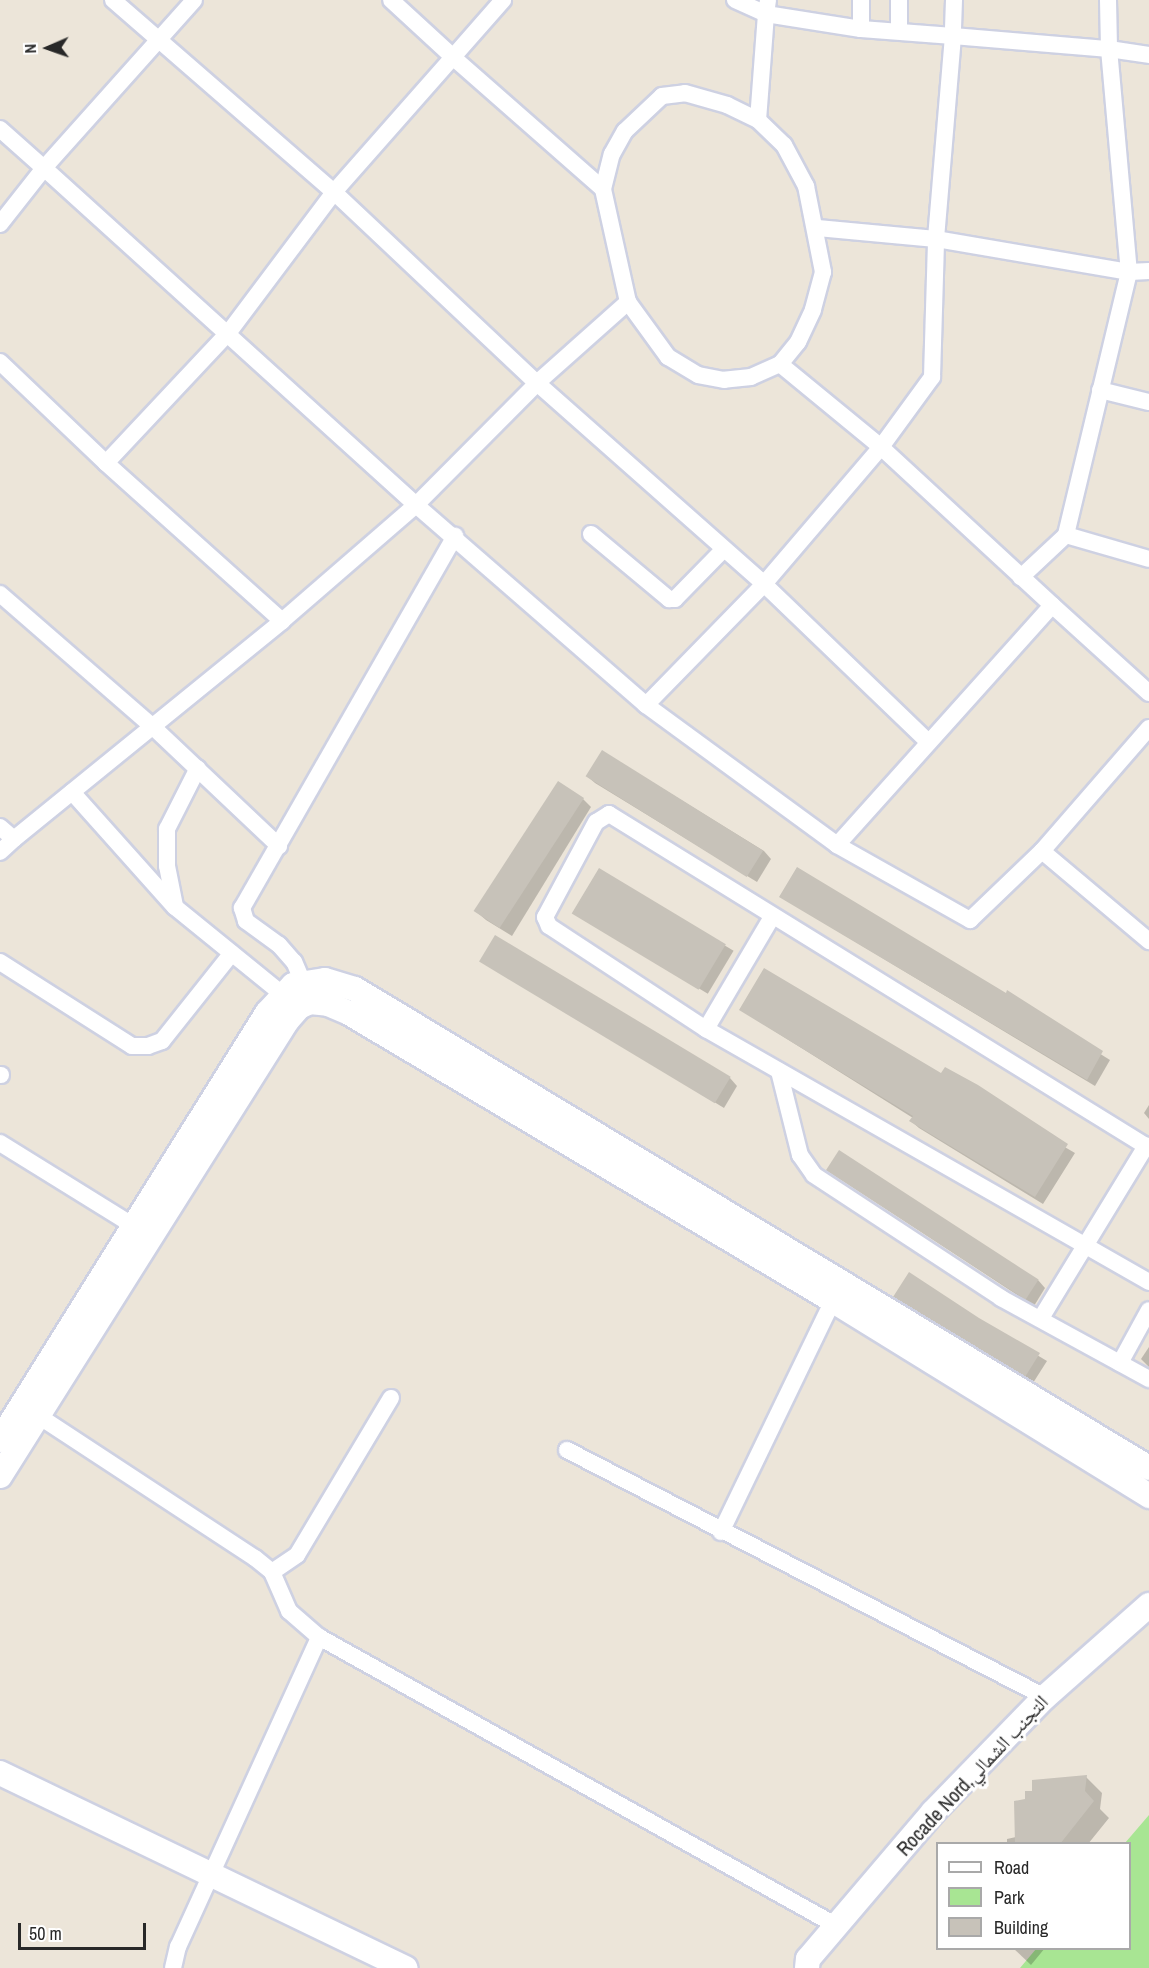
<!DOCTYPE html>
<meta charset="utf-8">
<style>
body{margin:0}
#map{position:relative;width:1149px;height:1968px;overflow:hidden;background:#ece5d9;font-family:"Archivo Narrow","Noto Naskh Arabic",sans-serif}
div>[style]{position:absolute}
.green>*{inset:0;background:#a8e593}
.shadow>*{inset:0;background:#0003;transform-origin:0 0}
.building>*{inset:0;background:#c7c2b9;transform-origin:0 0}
.roads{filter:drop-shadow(2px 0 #ced1e2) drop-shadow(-2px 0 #ced1e2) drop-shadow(0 2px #ced1e2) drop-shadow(0 -2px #ced1e2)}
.street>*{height:16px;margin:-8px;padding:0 8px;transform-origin:8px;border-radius:8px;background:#fff}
.secondary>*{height:24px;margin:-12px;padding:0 12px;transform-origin:12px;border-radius:12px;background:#fff}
span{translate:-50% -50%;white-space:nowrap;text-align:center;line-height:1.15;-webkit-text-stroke:6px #fff;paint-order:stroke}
.street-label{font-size:20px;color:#282828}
.legend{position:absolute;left:936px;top:1842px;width:195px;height:108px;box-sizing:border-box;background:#fff;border:2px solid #a9a9a9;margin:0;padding:8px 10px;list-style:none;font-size:18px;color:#282828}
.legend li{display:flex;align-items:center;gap:12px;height:30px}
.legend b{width:30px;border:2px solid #a9a9a9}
.north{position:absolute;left:18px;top:18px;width:60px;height:60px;-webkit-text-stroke:4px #fff;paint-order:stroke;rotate:268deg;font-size:16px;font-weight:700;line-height:24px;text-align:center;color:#282828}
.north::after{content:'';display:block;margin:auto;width:21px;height:27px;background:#282828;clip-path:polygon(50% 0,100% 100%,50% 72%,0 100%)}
.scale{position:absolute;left:18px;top:1923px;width:128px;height:27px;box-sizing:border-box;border:3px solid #282828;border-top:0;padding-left:8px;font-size:18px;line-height:21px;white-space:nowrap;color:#282828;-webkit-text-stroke:4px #fff;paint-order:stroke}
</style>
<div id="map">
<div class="green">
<div style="clip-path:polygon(1149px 1815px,1149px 1968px,1020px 1968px,1036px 1949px,1130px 1948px,1130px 1844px,1125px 1843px)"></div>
</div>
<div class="shadow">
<div style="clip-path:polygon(603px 752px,764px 851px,771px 859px,757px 882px,595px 783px,587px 776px)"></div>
<div style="clip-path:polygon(583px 799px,591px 807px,512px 936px,486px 920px,478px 913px)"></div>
<div style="left:599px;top:870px;width:157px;height:50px;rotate:31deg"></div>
<div style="clip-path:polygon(781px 897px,1006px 995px,1110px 1060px,1095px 1086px)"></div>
<div style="clip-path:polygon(481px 960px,730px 1078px,737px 1086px,724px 1108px)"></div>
<div style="clip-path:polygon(741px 1010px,941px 1075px,1075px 1153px,1043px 1204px,919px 1128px,911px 1121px,913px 1118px)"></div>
<div style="clip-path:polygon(1149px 1105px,1149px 1119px,1144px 1113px)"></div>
<div style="clip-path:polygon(827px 1170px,1038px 1280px,1045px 1288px,1034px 1306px)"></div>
<div style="clip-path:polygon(895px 1297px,978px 1320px,1047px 1361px,1033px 1383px)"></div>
<div style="clip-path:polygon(1149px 1347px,1149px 1367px,1141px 1359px)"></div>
<div style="clip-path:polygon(1086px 1777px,1102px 1793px,1100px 1809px,1109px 1818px,1088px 1844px,1007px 1844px,1007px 1839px,1016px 1837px,1027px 1800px,1034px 1792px)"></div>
<div style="clip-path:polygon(1013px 1948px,1045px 1948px,1031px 1965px)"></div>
</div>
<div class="building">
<div style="left:602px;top:750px;width:190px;height:31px;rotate:32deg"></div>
<div style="left:558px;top:781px;width:31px;height:155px;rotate:33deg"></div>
<div style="clip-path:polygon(797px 867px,1006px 993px,1007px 990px,1103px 1051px,1087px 1080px,779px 897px)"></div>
<div style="left:599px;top:868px;width:148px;height:53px;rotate:31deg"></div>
<div style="left:495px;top:935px;width:275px;height:31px;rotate:31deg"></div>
<div style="clip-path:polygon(764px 968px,941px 1073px,945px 1067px,978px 1085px,1068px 1144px,1035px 1197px,909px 1121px,913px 1116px,739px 1010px)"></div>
<div style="left:839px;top:1150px;width:238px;height:24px;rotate:33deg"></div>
<div style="clip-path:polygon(909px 1272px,979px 1318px,1040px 1353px,1025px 1377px,893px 1297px)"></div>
<div style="clip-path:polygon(1087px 1775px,1085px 1791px,1094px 1801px,1060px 1844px,1015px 1844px,1014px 1801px,1025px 1799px,1025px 1791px,1032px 1791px,1032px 1780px)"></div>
</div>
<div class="roads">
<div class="street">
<div style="left:113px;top:0;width:293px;rotate:41deg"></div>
<div style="left:334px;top:192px;width:180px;rotate:-48.6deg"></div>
<div style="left:453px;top:57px;width:84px;rotate:-137.4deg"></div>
<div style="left:735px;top:0;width:34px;rotate:24deg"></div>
<div style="left:766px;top:14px;width:106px;rotate:94.3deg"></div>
<div style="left:768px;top:0;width:14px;rotate:98deg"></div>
<div style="left:766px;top:14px;width:96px;rotate:9deg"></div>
<div style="left:861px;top:29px;width:92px;rotate:4.4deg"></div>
<div style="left:953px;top:36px;width:204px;rotate:94.8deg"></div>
<div style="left:936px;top:239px;width:119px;rotate:-174.7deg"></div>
<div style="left:954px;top:0;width:36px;rotate:92deg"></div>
<div style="left:953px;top:36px;width:157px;rotate:4.8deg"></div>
<div style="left:1109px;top:49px;width:224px;rotate:84.9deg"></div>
<div style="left:1129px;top:272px;width:20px;rotate:-3deg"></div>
<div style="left:1108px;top:0;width:49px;rotate:88.8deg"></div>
<div style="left:1109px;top:49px;width:40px;rotate:8.5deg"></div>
<div style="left:861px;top:29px;width:29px;rotate:-90deg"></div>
<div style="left:899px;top:30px;width:30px;rotate:-90deg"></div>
<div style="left:0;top:129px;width:59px;rotate:41.6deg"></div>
<div style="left:44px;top:168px;width:225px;rotate:-48.2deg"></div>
<div style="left:603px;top:189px;width:36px;rotate:-76deg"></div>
<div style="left:612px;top:154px;width:26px;rotate:-61deg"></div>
<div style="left:625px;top:131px;width:51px;rotate:-43.4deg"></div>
<div style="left:662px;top:96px;width:23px;rotate:-7deg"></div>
<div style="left:685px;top:93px;width:44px;rotate:15.9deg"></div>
<div style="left:727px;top:105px;width:34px;rotate:26deg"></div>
<div style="left:758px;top:120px;width:36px;rotate:44deg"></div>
<div style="left:784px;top:145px;width:47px;rotate:61.8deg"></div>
<div style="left:806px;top:186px;width:88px;rotate:78.8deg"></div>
<div style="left:823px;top:272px;width:39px;rotate:105deg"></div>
<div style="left:813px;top:310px;width:35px;rotate:115deg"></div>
<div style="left:798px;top:342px;width:28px;rotate:129deg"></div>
<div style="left:0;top:224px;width:71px;rotate:-51.8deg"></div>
<div style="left:44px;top:168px;width:502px;rotate:42.17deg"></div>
<div style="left:416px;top:505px;width:305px;rotate:41deg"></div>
<div style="left:646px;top:705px;width:237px;rotate:36.2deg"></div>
<div style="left:837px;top:845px;width:322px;rotate:-48.1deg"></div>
<div style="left:1052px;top:605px;width:233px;rotate:-137.3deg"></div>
<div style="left:881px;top:447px;width:87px;rotate:-53.9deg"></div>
<div style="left:932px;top:377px;width:138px;rotate:-88.3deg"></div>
<div style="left:936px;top:239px;width:196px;rotate:9.7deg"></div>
<div style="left:1129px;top:272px;width:270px;rotate:103.5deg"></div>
<div style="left:1066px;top:535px;width:62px;rotate:137deg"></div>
<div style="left:0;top:362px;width:146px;rotate:43.6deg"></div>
<div style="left:106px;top:463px;width:237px;rotate:41.9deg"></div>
<div style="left:1100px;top:390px;width:50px;rotate:13.8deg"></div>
<div style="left:106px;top:463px;width:180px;rotate:-46.8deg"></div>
<div style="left:229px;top:332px;width:175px;rotate:-53.1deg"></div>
<div style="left:334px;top:192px;width:279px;rotate:43.3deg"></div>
<div style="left:537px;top:383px;width:303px;rotate:41.5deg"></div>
<div style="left:764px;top:584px;width:180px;rotate:-49.5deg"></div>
<div style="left:881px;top:447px;width:131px;rotate:-140.6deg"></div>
<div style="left:780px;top:364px;width:32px;rotate:156deg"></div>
<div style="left:751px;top:377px;width:27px;rotate:174deg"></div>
<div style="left:724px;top:380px;width:26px;rotate:-169deg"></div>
<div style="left:698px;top:375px;width:35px;rotate:-149deg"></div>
<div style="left:668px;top:357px;width:68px;rotate:-126deg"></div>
<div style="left:628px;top:302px;width:116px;rotate:-102.5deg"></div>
<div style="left:603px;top:189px;width:200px;rotate:-138.7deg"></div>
<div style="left:453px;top:57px;width:76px;rotate:-48.7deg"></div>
<div style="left:591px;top:534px;width:102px;rotate:39.8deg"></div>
<div style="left:669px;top:599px;width:6px"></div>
<div style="left:675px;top:599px;width:70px;rotate:-45.6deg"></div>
<div style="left:1066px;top:535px;width:86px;rotate:16.1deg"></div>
<div style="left:0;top:594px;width:201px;rotate:41deg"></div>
<div style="left:152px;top:726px;width:175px;rotate:43.4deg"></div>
<div style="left:1052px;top:605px;width:131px;rotate:42.2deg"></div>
<div style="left:646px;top:705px;width:169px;rotate:-45.7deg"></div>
<div style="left:764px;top:584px;width:228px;rotate:43.9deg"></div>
<div style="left:72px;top:792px;width:154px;rotate:48.2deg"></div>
<div style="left:175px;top:907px;width:138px;rotate:39.1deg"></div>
<div style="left:0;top:827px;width:18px;rotate:41deg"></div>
<div style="left:14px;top:839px;width:345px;rotate:-39.1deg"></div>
<div style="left:282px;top:621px;width:177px;rotate:-40.9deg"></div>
<div style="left:416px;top:505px;width:172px;rotate:-45.2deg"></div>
<div style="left:537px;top:383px;width:122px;rotate:-41.7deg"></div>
<div style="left:837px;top:845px;width:153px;rotate:29.4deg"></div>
<div style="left:970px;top:920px;width:100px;rotate:-43.8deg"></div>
<div style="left:1042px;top:851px;width:163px;rotate:-49deg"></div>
<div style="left:1042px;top:851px;width:140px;rotate:40.1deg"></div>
<div style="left:0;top:852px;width:19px;rotate:-43deg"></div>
<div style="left:175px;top:906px;width:41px;rotate:-101.3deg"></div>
<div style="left:167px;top:866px;width:37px;rotate:-90deg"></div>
<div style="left:167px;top:829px;width:68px;rotate:-63.1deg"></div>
<div style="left:0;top:962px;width:156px;rotate:32.5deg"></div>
<div style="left:132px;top:1046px;width:16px"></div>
<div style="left:148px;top:1046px;width:15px;rotate:-20deg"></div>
<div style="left:162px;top:1041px;width:112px;rotate:-51.5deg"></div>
<div style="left:307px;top:992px;width:33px;rotate:-113deg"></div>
<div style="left:294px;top:962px;width:23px;rotate:-131deg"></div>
<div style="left:279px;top:945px;width:41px;rotate:-144deg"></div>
<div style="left:246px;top:921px;width:14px;rotate:-107deg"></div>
<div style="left:242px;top:908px;width:429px;rotate:-60.2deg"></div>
<div style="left:706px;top:1029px;width:130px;rotate:-59.5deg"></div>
<div style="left:779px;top:1071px;width:87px;rotate:76deg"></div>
<div style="left:800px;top:1155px;width:24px;rotate:55deg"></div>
<div style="left:814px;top:1175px;width:224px;rotate:33.3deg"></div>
<div style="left:1001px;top:1298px;width:169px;rotate:28.7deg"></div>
<div style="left:0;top:1075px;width:1px"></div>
<div style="left:0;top:1143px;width:158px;rotate:31.8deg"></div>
<div style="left:1149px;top:1148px;width:635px;rotate:-148.26deg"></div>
<div style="left:609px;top:814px;width:15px;rotate:148deg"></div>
<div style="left:596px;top:822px;width:108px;rotate:118.2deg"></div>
<div style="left:545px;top:917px;width:10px;rotate:66deg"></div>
<div style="left:549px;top:926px;width:188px;rotate:33.3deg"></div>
<div style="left:706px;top:1029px;width:510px;rotate:29.73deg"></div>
<div style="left:1041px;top:1318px;width:202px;rotate:-58.6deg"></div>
<div style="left:1120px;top:1363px;width:60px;rotate:-61.3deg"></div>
<div style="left:31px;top:1411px;width:268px;rotate:33.3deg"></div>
<div style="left:255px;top:1558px;width:22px;rotate:39deg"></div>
<div style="left:272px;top:1572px;width:43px;rotate:66.4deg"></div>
<div style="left:289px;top:1611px;width:40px;rotate:41deg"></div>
<div style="left:319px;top:1637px;width:593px;rotate:29.16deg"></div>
<div style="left:567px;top:1450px;width:538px;rotate:27.33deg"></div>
<div style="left:721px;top:1532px;width:267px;rotate:-64.2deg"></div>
<div style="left:272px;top:1572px;width:30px;rotate:-34deg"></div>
<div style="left:297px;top:1555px;width:183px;rotate:-59.1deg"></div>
<div style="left:173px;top:1968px;width:22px;rotate:-77deg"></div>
<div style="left:178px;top:1947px;width:341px;rotate:-65.5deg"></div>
</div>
<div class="secondary">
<div style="left:0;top:1440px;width:504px;rotate:-57.98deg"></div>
<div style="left:267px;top:1013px;width:38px;rotate:-47deg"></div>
<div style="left:293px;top:985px;width:32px;rotate:-9deg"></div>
<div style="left:325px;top:980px;width:31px;rotate:17deg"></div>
<div style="left:355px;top:989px;width:927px;rotate:31.1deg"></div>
<div style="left:0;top:1476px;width:538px;rotate:-57.76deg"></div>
<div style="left:287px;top:1021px;width:18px;rotate:-49deg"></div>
<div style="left:299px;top:1007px;width:12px;rotate:-24deg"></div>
<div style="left:310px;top:1002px;width:18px;rotate:6deg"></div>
<div style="left:328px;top:1004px;width:23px;rotate:23deg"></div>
<div style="left:349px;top:1013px;width:562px;rotate:30.72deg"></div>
<div style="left:832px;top:1300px;width:373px;rotate:31.7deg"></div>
<div style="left:0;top:1773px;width:450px;rotate:25.7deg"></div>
<div style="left:807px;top:1968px;width:9px;rotate:-84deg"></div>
<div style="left:808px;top:1959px;width:193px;rotate:-49.6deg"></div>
<div style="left:933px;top:1812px;width:161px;rotate:-45.8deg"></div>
<div style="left:1045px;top:1697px;width:139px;rotate:-41.5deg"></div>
</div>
</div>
<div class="street-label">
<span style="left:972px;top:1775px;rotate:-47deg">Rocade Nord,التجنب الشمالي</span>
</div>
<ul class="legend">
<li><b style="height:8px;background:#fff"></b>Road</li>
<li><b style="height:16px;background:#a8e593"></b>Park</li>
<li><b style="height:16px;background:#c7c2b9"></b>Building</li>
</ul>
<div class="north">N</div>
<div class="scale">50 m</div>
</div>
